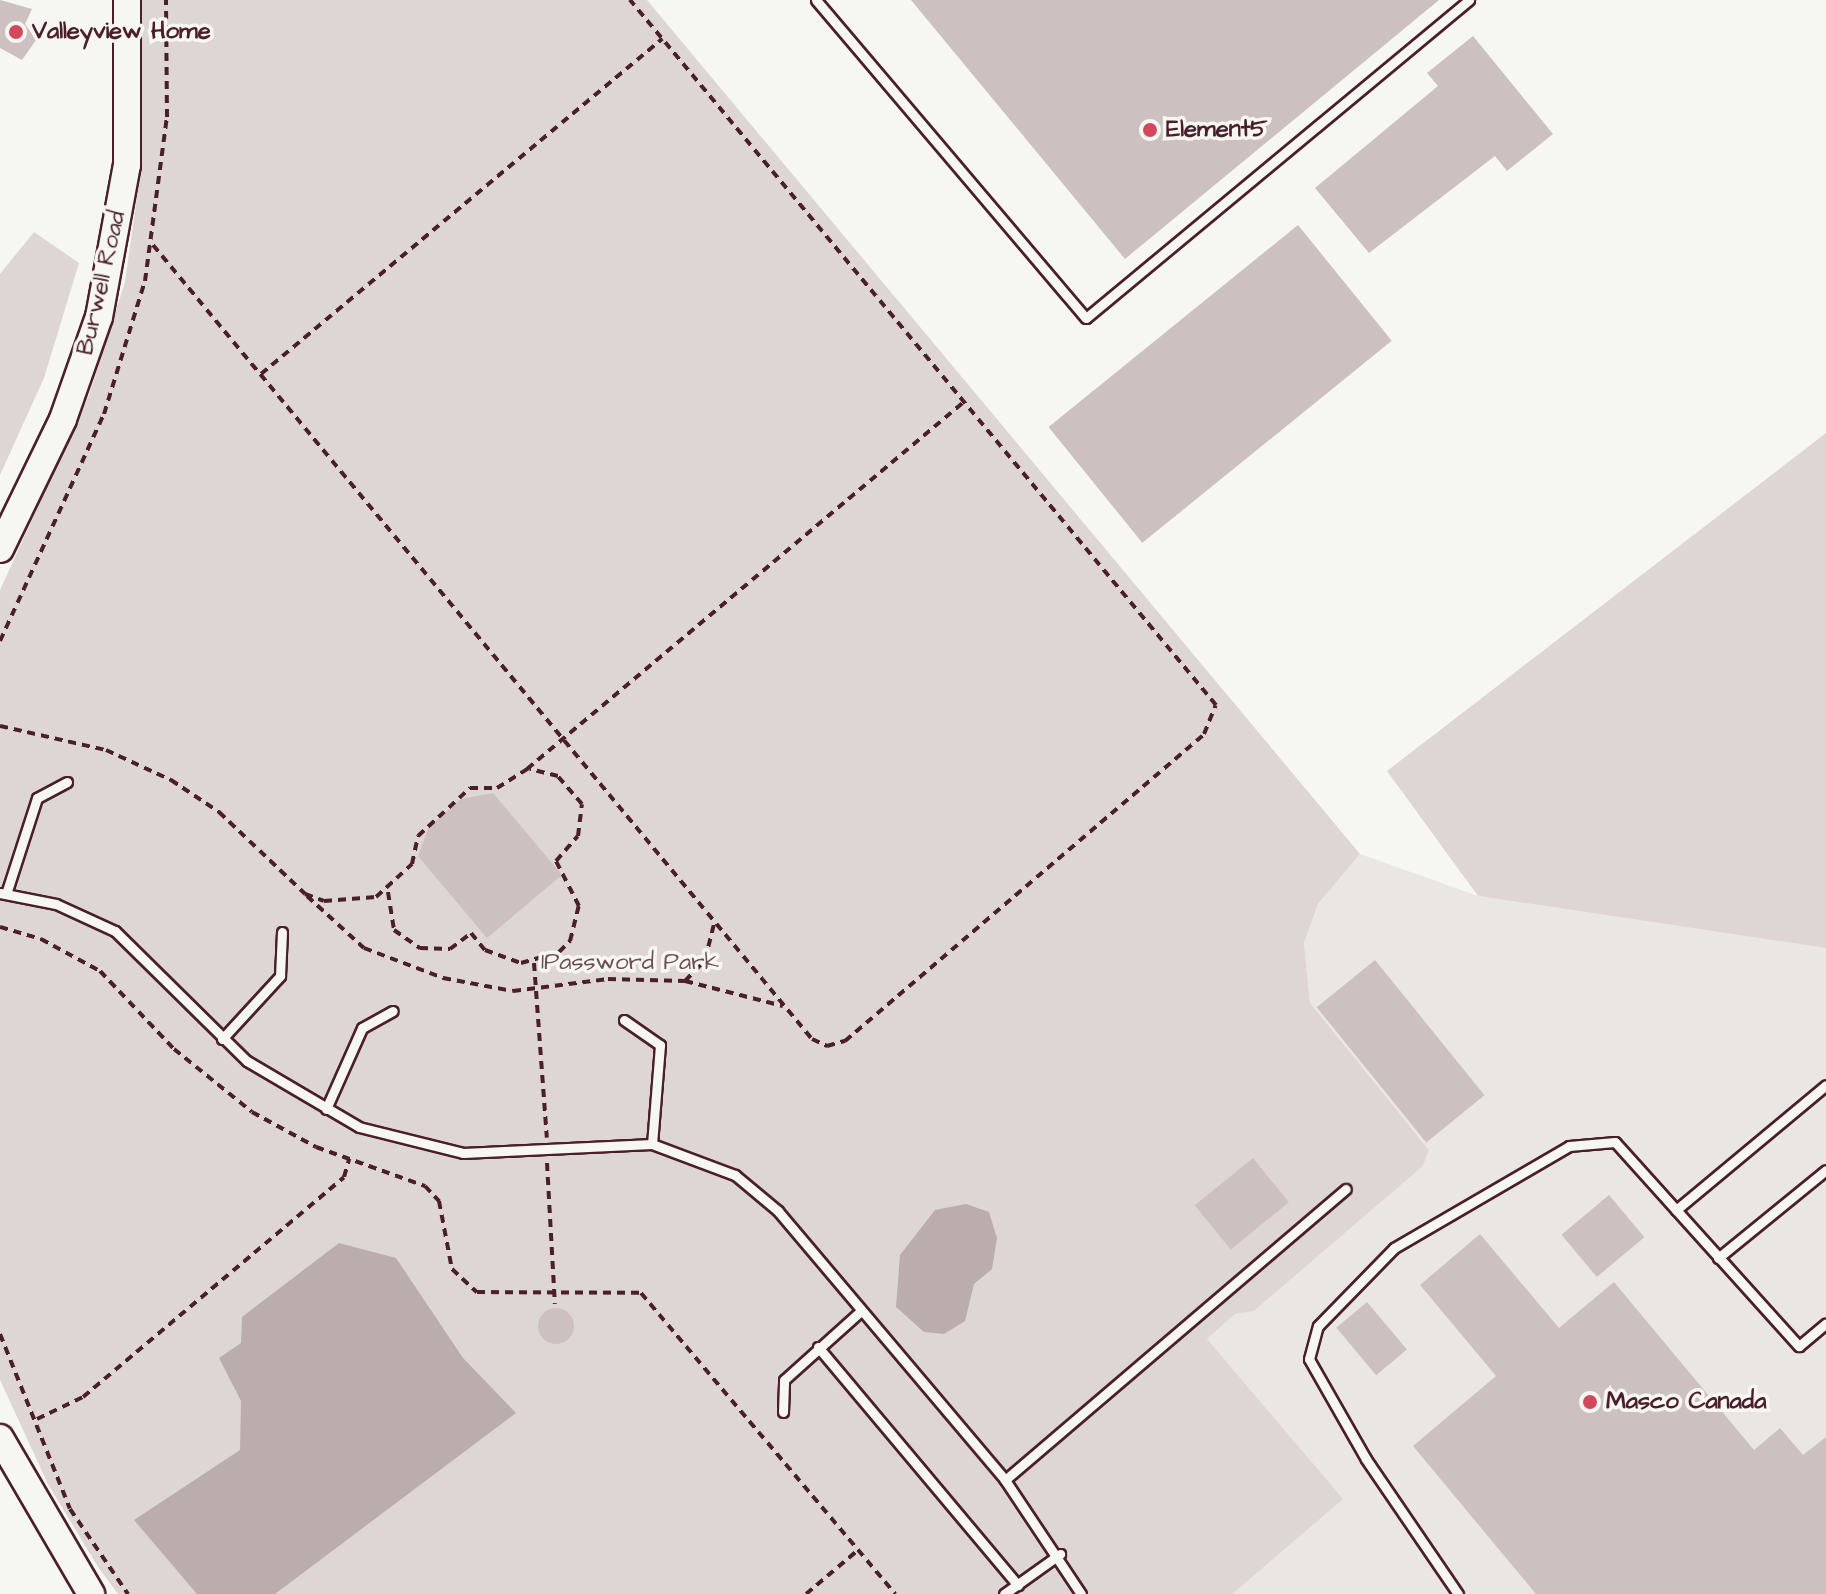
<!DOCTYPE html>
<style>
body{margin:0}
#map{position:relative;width:1826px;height:1594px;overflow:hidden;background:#f6f6f2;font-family:"Architects Daughter",sans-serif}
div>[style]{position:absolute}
.built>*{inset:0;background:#e9e6e3}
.green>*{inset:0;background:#ddd6d5}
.water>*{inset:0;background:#bbadae}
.building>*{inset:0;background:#ccc1c0;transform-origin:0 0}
.round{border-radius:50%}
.path>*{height:4px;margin-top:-2px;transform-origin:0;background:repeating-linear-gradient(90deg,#4a1f2b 0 8px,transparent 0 14px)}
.roads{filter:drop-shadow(2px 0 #4a1f2b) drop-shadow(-2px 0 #4a1f2b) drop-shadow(0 2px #4a1f2b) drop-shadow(0 -2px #4a1f2b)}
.lane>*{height:9px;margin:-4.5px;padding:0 4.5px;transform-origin:4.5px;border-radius:4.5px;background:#f6f6f2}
.secondary>*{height:26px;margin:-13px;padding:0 13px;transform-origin:13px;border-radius:13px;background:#f6f6f2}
.dots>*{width:22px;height:22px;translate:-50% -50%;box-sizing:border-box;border:4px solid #f6f6f2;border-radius:50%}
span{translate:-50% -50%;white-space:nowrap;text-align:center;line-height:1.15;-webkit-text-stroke:7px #f6f6f2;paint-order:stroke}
.poi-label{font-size:24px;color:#4a1f2b;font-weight:700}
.left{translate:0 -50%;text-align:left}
.street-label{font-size:24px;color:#4a1f2b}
.park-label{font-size:24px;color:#6f4d56}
</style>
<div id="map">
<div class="built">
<div style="clip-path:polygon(1360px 854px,1478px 896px,1826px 948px,1826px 1594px,1232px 1594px,1207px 1339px,1235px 1314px,1254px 1311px,1423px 1166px,1429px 1150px,1310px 1004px,1304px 943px,1318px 904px)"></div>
</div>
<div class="green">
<div style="clip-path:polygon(140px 0,647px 0,1360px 854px,1318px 904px,1304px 943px,1310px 1003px,1429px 1150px,1423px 1166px,1254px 1311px,1235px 1314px,1207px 1339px,1343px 1499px,1232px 1594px,118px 1594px,98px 1567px,48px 1484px,0 1380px,0 590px,89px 395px,125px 282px,140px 175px)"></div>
<div style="clip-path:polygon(34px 232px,79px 263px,44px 378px,0 475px,0 274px)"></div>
<div style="clip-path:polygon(1826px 433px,1826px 948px,1478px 896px,1387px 771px)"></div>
</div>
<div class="water">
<div style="clip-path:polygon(966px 1204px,989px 1212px,997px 1238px,992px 1269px,974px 1284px,965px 1321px,944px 1334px,924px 1332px,896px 1307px,900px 1255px,935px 1210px)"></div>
<div style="clip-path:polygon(339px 1243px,396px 1258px,463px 1358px,516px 1413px,275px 1594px,197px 1594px,134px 1520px,240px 1450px,241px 1401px,219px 1358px,241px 1343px,242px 1317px)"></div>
</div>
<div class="building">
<div style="clip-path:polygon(0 0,32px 9px,25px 24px,36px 40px,22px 60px,0 48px)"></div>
<div style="clip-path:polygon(911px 0,1439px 0,1125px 259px)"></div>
<div style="clip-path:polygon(1473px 36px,1553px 134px,1507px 171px,1495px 156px,1369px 253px,1315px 188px,1438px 86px,1427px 73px)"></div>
<div style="left:1298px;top:225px;width:149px;height:321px;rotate:51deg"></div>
<div style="clip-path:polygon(493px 793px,562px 875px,487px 938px,418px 856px,429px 827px,461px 799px)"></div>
<div style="left:1375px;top:960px;width:174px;height:75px;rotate:51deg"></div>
<div style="left:1253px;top:1158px;width:57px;height:75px;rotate:51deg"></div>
<div style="left:1609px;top:1195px;width:55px;height:62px;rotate:50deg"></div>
<div style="clip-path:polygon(1480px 1234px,1559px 1328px,1614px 1282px,1754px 1450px,1780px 1428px,1803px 1455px,1826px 1437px,1826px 1594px,1536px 1594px,1413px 1446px,1496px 1376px,1420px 1285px)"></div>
<div style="left:1367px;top:1302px;width:62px;height:40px;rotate:50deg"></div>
<div class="round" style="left:538px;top:1308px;width:36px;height:36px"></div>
</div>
<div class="path">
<div style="left:153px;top:245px;width:1032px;rotate:50.31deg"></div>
<div style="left:812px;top:1039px;width:17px;rotate:25deg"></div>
<div style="left:827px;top:1046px;width:19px;rotate:-16deg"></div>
<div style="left:845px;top:1041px;width:472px;rotate:-40.5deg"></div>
<div style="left:1204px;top:734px;width:31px;rotate:-68deg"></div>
<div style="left:1216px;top:705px;width:917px;rotate:-129.73deg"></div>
<div style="left:261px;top:374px;width:523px;rotate:-39.88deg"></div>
<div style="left:0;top:641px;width:250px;rotate:-65.4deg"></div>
<div style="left:104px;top:414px;width:139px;rotate:-72.9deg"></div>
<div style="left:145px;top:281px;width:165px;rotate:-82.4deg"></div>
<div style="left:167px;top:117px;width:117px;rotate:-90.5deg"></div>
<div style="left:0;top:726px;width:109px;rotate:12.8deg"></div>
<div style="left:106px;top:750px;width:72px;rotate:24.8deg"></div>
<div style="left:171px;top:780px;width:58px;rotate:33.7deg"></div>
<div style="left:219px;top:812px;width:119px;rotate:43.6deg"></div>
<div style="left:305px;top:894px;width:20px;rotate:20deg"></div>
<div style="left:324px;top:901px;width:52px;rotate:-4.4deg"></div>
<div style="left:376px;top:897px;width:49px;rotate:-42.5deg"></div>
<div style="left:412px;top:864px;width:29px;rotate:-78deg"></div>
<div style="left:418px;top:836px;width:71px;rotate:-42.7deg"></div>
<div style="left:470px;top:788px;width:27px"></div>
<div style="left:497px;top:788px;width:36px;rotate:-32deg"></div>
<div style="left:527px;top:769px;width:572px;rotate:-40.04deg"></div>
<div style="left:388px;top:892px;width:38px;rotate:81deg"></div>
<div style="left:394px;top:930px;width:32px;rotate:35deg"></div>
<div style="left:420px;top:948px;width:30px;rotate:2deg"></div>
<div style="left:450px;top:949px;width:26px;rotate:-37deg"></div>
<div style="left:471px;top:933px;width:22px;rotate:51deg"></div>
<div style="left:485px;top:950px;width:38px;rotate:20deg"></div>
<div style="left:521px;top:963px;width:40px;rotate:-16deg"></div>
<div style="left:559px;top:952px;width:16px;rotate:-45deg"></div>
<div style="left:570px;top:941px;width:36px;rotate:-76deg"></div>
<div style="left:579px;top:906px;width:51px;rotate:-117.1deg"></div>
<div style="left:556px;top:861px;width:33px;rotate:-49deg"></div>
<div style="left:578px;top:836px;width:32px;rotate:-83deg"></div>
<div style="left:582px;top:804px;width:37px;rotate:-131deg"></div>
<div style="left:558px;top:776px;width:29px;rotate:-166deg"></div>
<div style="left:307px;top:896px;width:77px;rotate:42.4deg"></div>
<div style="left:364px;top:948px;width:85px;rotate:20.8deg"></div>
<div style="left:443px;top:978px;width:71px;rotate:10.5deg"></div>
<div style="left:513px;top:991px;width:96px;rotate:-7.2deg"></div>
<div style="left:608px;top:979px;width:77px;rotate:1.5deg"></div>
<div style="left:685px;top:981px;width:29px;rotate:-46deg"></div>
<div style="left:705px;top:960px;width:38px;rotate:-76deg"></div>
<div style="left:0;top:927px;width:43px;rotate:16.3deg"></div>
<div style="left:41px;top:939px;width:67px;rotate:28.5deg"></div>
<div style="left:100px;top:971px;width:108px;rotate:46.5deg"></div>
<div style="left:174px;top:1049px;width:100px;rotate:38.9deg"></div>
<div style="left:252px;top:1112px;width:73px;rotate:28.7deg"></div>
<div style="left:316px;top:1147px;width:116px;rotate:19.7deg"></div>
<div style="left:425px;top:1186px;width:21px;rotate:47deg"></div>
<div style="left:439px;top:1201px;width:69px;rotate:79.2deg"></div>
<div style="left:452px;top:1269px;width:34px;rotate:43deg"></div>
<div style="left:477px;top:1292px;width:164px;rotate:0.3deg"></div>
<div style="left:641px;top:1293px;width:394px;rotate:49.8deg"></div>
<div style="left:534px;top:963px;width:175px;rotate:85.8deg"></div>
<div style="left:685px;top:981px;width:101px;rotate:14.3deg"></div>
<div style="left:547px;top:1163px;width:141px;rotate:86.8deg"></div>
<div style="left:0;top:1334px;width:188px;rotate:68.2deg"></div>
<div style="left:70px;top:1509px;width:103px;rotate:55.7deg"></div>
<div style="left:37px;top:1419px;width:51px;rotate:-25.6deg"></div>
<div style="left:83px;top:1397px;width:341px;rotate:-40.1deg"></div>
<div style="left:344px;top:1177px;width:19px;rotate:-74deg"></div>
<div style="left:806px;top:1594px;width:68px;rotate:-40.2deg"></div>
</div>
<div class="roads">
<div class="lane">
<div style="left:816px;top:0;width:417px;rotate:49.7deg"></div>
<div style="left:1086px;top:318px;width:498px;rotate:-39.7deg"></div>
<div style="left:0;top:893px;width:57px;rotate:11.1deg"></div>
<div style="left:56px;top:904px;width:65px;rotate:24.6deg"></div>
<div style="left:115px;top:931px;width:185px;rotate:44.6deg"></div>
<div style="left:247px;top:1061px;width:130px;rotate:30.5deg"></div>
<div style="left:359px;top:1127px;width:107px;rotate:14deg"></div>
<div style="left:463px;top:1153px;width:189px;rotate:-2.7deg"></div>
<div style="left:652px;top:1144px;width:89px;rotate:20.5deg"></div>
<div style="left:735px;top:1175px;width:56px;rotate:39.9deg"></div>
<div style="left:778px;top:1211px;width:352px;rotate:49.8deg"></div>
<div style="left:1005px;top:1480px;width:137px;rotate:56.3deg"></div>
<div style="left:6px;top:894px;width:101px;rotate:-72.1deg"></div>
<div style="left:37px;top:798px;width:34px;rotate:-28deg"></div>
<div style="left:624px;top:1020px;width:44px;rotate:34.8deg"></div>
<div style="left:660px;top:1045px;width:99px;rotate:94.6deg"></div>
<div style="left:222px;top:1039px;width:86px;rotate:-47.4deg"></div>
<div style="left:280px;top:976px;width:44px;rotate:-87.4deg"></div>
<div style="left:326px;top:1109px;width:89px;rotate:-66deg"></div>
<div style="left:362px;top:1028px;width:35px;rotate:-29deg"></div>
<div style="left:1676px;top:1210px;width:195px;rotate:-39.8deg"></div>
<div style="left:1718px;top:1258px;width:139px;rotate:-39.2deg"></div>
<div style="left:818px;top:1347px;width:311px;rotate:50deg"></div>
<div style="left:783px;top:1412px;width:32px;rotate:-88deg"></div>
<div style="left:784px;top:1380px;width:103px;rotate:-41.9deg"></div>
<div style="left:1005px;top:1480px;width:448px;rotate:-40.5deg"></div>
<div style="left:1004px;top:1594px;width:69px;rotate:-35.5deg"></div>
<div style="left:1458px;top:1594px;width:163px;rotate:-124.3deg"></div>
<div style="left:1366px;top:1459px;width:115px;rotate:-119.7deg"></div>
<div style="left:1309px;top:1359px;width:34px;rotate:-75deg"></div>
<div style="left:1318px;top:1326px;width:109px;rotate:-45.7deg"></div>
<div style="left:1394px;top:1248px;width:203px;rotate:-30.2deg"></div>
<div style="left:1569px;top:1146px;width:46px;rotate:-5deg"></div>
<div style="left:1615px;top:1142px;width:275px;rotate:48deg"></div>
<div style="left:1799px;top:1346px;width:35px;rotate:-40deg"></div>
</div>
<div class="secondary">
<div style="left:0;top:549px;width:144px;rotate:-64.1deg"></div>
<div style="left:63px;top:419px;width:108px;rotate:-70.6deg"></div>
<div style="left:99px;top:317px;width:155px;rotate:-79.6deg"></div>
<div style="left:127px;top:165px;width:165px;rotate:-90deg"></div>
<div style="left:0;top:1438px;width:181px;rotate:59.7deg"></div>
</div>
</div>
<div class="dots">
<div style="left:16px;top:32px;background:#d1495b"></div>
<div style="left:1150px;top:130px;background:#d1495b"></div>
<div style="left:1590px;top:1402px;background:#d1495b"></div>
</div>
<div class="poi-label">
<span class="left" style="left:32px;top:32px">Valleyview Home</span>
<span class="left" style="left:1166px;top:130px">Element5</span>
<span class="left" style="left:1606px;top:1402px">Masco Canada</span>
</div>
<div class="street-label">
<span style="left:102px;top:283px;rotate:-77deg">Burwell Road</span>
</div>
<div class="park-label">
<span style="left:630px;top:963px">1Password Park</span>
</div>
</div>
